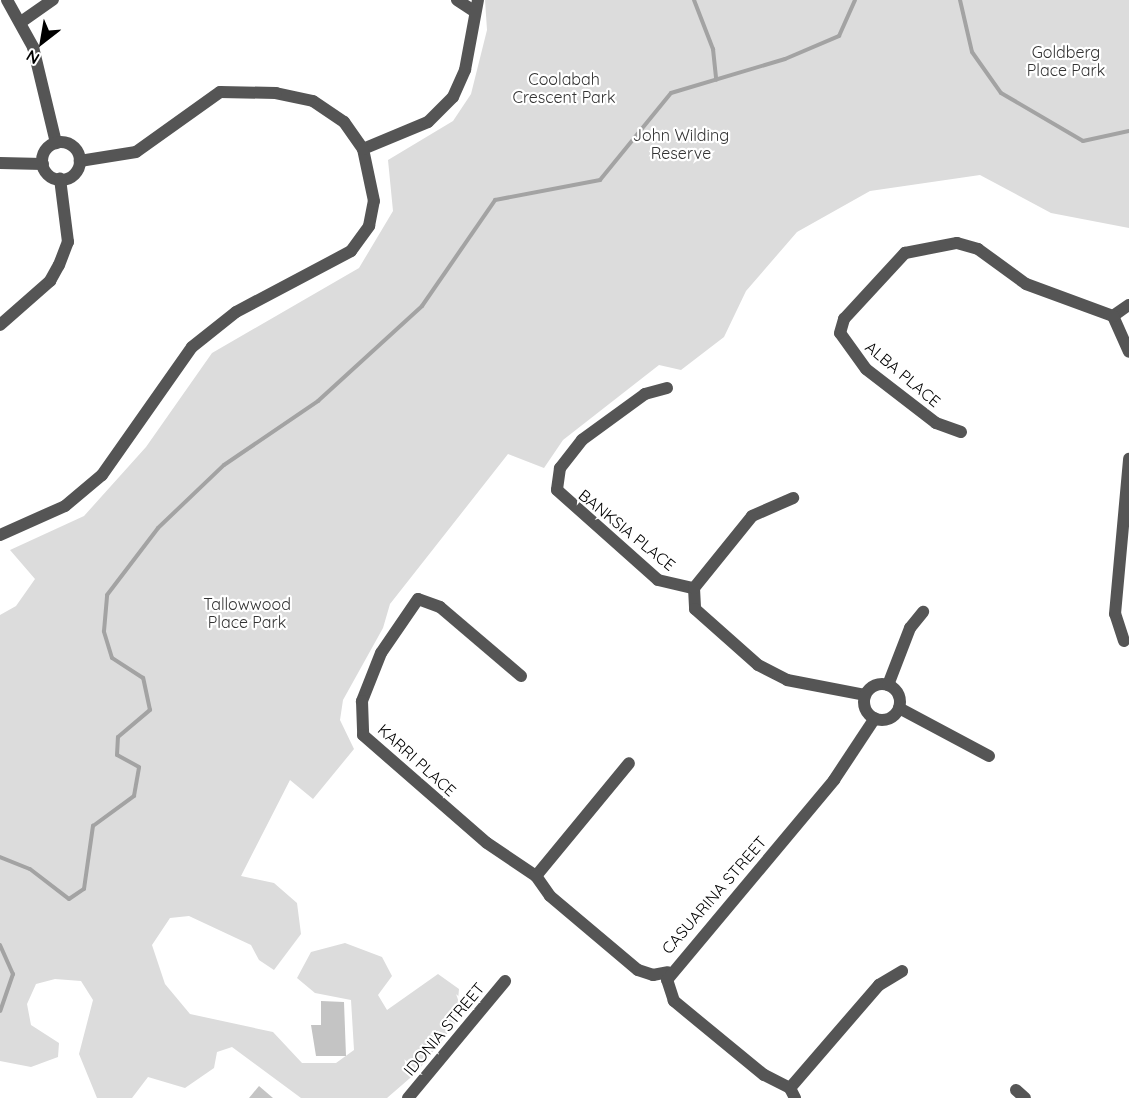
<!DOCTYPE html>
<style>
body{margin:0}
#map{position:relative;width:1129px;height:1098px;overflow:hidden;background:#fff;font-family:Quicksand,sans-serif}
div>[style]{position:absolute}
.green>*{inset:0;background:#dcdcdc}
.stream>*{height:4px;margin:-2px;padding:0 2px;transform-origin:2px;border-radius:2px;background:#a3a3a3}
.building>*{inset:0;background:#c4c4c4}
.street>*{height:12px;margin:-6px;padding:0 6px;transform-origin:6px;border-radius:6px;background:#555}
.street>.ring{margin:-6px;padding:0;box-sizing:content-box;background:none;border:12px solid #555;border-radius:50%}
span{translate:-50% -50%;white-space:nowrap;text-align:center;line-height:1.15;-webkit-text-stroke:4.5px #fff;paint-order:stroke}
.park-label{font-size:16px;color:#333}
.street-label{font-size:16px;color:#000}
.north{position:absolute;left:12px;top:12px;width:60px;height:60px;-webkit-text-stroke:4px #fff;paint-order:stroke;rotate:211deg;font-size:16px;font-weight:700;line-height:24px;text-align:center;color:#000}
.north::after{content:'';display:block;margin:auto;width:21px;height:27px;background:#000;clip-path:polygon(50% 0,100% 100%,50% 72%,0 100%)}
</style>
<div id="map">
<div class="green">
<div style="clip-path:polygon(485px 0,1129px 0,1129px 228px,1051px 213px,980px 175px,870px 191px,797px 232px,746px 291px,724px 337px,681px 370px,659px 365px,563px 440px,544px 468px,508px 454px,390px 604px,383px 628px,343px 700px,340px 720px,354px 749px,313px 799px,290px 780px,241px 876px,274px 883px,297px 903px,301px 934px,274px 970px,259px 960px,251px 945px,189px 916px,170px 918px,152px 945px,165px 984px,190px 1014px,273px 1032px,302px 1063px,336px 1063px,354px 1050px,351px 1000px,315px 993px,297px 978px,311px 952px,345px 943px,382px 957px,392px 976px,378px 995px,387px 1010px,438px 974px,459px 989px,456px 1022px,417px 1072px,387px 1098px,301px 1098px,232px 1047px,217px 1052px,214px 1068px,185px 1088px,148px 1077px,132px 1098px,97px 1098px,79px 1054px,93px 1000px,81px 981px,55px 979px,36px 984px,27px 1004px,31px 1025px,59px 1043px,58px 1057px,31px 1067px,0 1061px,0 615px,16px 606px,35px 579px,10px 550px,84px 516px,146px 447px,212px 353px,359px 268px,393px 211px,388px 160px,453px 121px,471px 94px,487px 30px)"></div>
</div>
<div class="stream">
<div style="left:694px;top:0;width:53px;rotate:68.8deg"></div>
<div style="left:713px;top:49px;width:31px;rotate:84deg"></div>
<div style="left:960px;top:0;width:53px;rotate:77deg"></div>
<div style="left:972px;top:52px;width:50px;rotate:54.7deg"></div>
<div style="left:1001px;top:93px;width:95px;rotate:30.3deg"></div>
<div style="left:1083px;top:141px;width:47px;rotate:-12.3deg"></div>
<div style="left:0;top:857px;width:32px;rotate:22deg"></div>
<div style="left:30px;top:869px;width:49px;rotate:37.6deg"></div>
<div style="left:69px;top:899px;width:18px;rotate:-34deg"></div>
<div style="left:84px;top:889px;width:64px;rotate:-81.9deg"></div>
<div style="left:93px;top:826px;width:51px;rotate:-36.2deg"></div>
<div style="left:134px;top:796px;width:29px;rotate:-80deg"></div>
<div style="left:139px;top:767px;width:25px;rotate:-151deg"></div>
<div style="left:117px;top:755px;width:18px;rotate:-87deg"></div>
<div style="left:118px;top:737px;width:42px;rotate:-40.2deg"></div>
<div style="left:150px;top:710px;width:33px;rotate:-102deg"></div>
<div style="left:143px;top:678px;width:37px;rotate:-147deg"></div>
<div style="left:112px;top:658px;width:28px;rotate:-107deg"></div>
<div style="left:104px;top:631px;width:36px;rotate:-85deg"></div>
<div style="left:107px;top:595px;width:84px;rotate:-52.7deg"></div>
<div style="left:158px;top:528px;width:91px;rotate:-43.7deg"></div>
<div style="left:224px;top:465px;width:114px;rotate:-34.2deg"></div>
<div style="left:318px;top:401px;width:141px;rotate:-42.4deg"></div>
<div style="left:422px;top:306px;width:129px;rotate:-55.4deg"></div>
<div style="left:495px;top:200px;width:107px;rotate:-10.8deg"></div>
<div style="left:600px;top:180px;width:112px;rotate:-50.8deg"></div>
<div style="left:671px;top:93px;width:119px;rotate:-16.6deg"></div>
<div style="left:785px;top:59px;width:59px;rotate:-23.1deg"></div>
<div style="left:839px;top:36px;width:39px;rotate:-66deg"></div>
<div style="left:0;top:945px;width:32px;rotate:66deg"></div>
<div style="left:13px;top:974px;width:39px;rotate:109deg"></div>
</div>
<div class="building">
<div style="clip-path:polygon(321px 1001px,344px 1002px,346px 1056px,316px 1056px,311px 1025px,321px 1025px)"></div>
<div style="clip-path:polygon(259px 1086px,273px 1098px,249px 1098px)"></div>
</div>
<div class="street">
<div style="left:7px;top:0;width:54px;rotate:61deg"></div>
<div style="left:33px;top:47px;width:99px;rotate:76.5deg"></div>
<div style="left:457px;top:0;width:20px;rotate:33deg"></div>
<div style="left:21px;top:22px;width:39px;rotate:-35deg"></div>
<div class="ring" style="left:42px;top:142px;width:26px;height:26px"></div>
<div style="left:363px;top:149px;width:70px;rotate:-22.6deg"></div>
<div style="left:428px;top:122px;width:35px;rotate:-45deg"></div>
<div style="left:453px;top:97px;width:30px;rotate:-66deg"></div>
<div style="left:465px;top:70px;width:71px;rotate:-79.5deg"></div>
<div style="left:0;top:163px;width:43px;rotate:1.3deg"></div>
<div style="left:1113px;top:316px;width:39px;rotate:66deg"></div>
<div style="left:1113px;top:316px;width:19px;rotate:-35deg"></div>
<div style="left:0;top:325px;width:67px;rotate:-41.3deg"></div>
<div style="left:50px;top:281px;width:18px;rotate:-61deg"></div>
<div style="left:59px;top:265px;width:25px;rotate:-69deg"></div>
<div style="left:68px;top:242px;width:64px;rotate:-97.2deg"></div>
<div style="left:667px;top:388px;width:23px;rotate:165deg"></div>
<div style="left:645px;top:394px;width:78px;rotate:143.9deg"></div>
<div style="left:582px;top:440px;width:36px;rotate:128deg"></div>
<div style="left:560px;top:468px;width:22px;rotate:98deg"></div>
<div style="left:557px;top:490px;width:135px;rotate:41.7deg"></div>
<div style="left:658px;top:580px;width:37px;rotate:13deg"></div>
<div style="left:694px;top:588px;width:21px;rotate:87deg"></div>
<div style="left:695px;top:609px;width:84px;rotate:41.6deg"></div>
<div style="left:758px;top:665px;width:33px;rotate:27deg"></div>
<div style="left:787px;top:680px;width:79px;rotate:10.9deg"></div>
<div style="left:961px;top:432px;width:27px;rotate:-160deg"></div>
<div style="left:936px;top:423px;width:88px;rotate:-142.4deg"></div>
<div style="left:866px;top:369px;width:44px;rotate:-125.8deg"></div>
<div style="left:840px;top:333px;width:15px;rotate:-74deg"></div>
<div style="left:844px;top:319px;width:90px;rotate:-47.3deg"></div>
<div style="left:905px;top:253px;width:53px;rotate:-10.9deg"></div>
<div style="left:957px;top:243px;width:22px;rotate:16deg"></div>
<div style="left:978px;top:249px;width:59px;rotate:36.1deg"></div>
<div style="left:1026px;top:284px;width:93px;rotate:20.2deg"></div>
<div style="left:0;top:535px;width:71px;rotate:-24deg"></div>
<div style="left:65px;top:506px;width:48px;rotate:-40deg"></div>
<div style="left:102px;top:475px;width:156px;rotate:-54.9deg"></div>
<div style="left:192px;top:347px;width:56px;rotate:-38.5deg"></div>
<div style="left:236px;top:312px;width:130px;rotate:-27.9deg"></div>
<div style="left:351px;top:251px;width:31px;rotate:-54deg"></div>
<div style="left:369px;top:226px;width:25px;rotate:-79deg"></div>
<div style="left:374px;top:201px;width:53px;rotate:-101.9deg"></div>
<div style="left:363px;top:149px;width:33px;rotate:-125deg"></div>
<div style="left:344px;top:122px;width:37px;rotate:-146deg"></div>
<div style="left:313px;top:101px;width:38px;rotate:-168deg"></div>
<div style="left:276px;top:93px;width:56px;rotate:-179deg"></div>
<div style="left:220px;top:92px;width:103px;rotate:144.5deg"></div>
<div style="left:136px;top:152px;width:57px;rotate:170.9deg"></div>
<div style="left:694px;top:588px;width:92px;rotate:-51.1deg"></div>
<div style="left:752px;top:516px;width:45px;rotate:-23.7deg"></div>
<div style="left:1124px;top:641px;width:28px;rotate:-108deg"></div>
<div style="left:1115px;top:614px;width:156px;rotate:-84.8deg"></div>
<div style="left:521px;top:676px;width:106px;rotate:-139.6deg"></div>
<div style="left:440px;top:607px;width:23px;rotate:-160deg"></div>
<div style="left:418px;top:599px;width:65px;rotate:124.4deg"></div>
<div style="left:381px;top:653px;width:52px;rotate:111.6deg"></div>
<div style="left:362px;top:701px;width:34px;rotate:88deg"></div>
<div style="left:363px;top:735px;width:164px;rotate:41.1deg"></div>
<div style="left:487px;top:843px;width:59px;rotate:34deg"></div>
<div style="left:536px;top:876px;width:24px;rotate:55deg"></div>
<div style="left:550px;top:896px;width:115px;rotate:40.1deg"></div>
<div style="left:638px;top:970px;width:16px;rotate:18deg"></div>
<div style="left:653px;top:975px;width:15px;rotate:-11deg"></div>
<div class="ring" style="left:864px;top:684px;width:24px;height:24px"></div>
<div style="left:888px;top:685px;width:61px;rotate:-68.9deg"></div>
<div style="left:910px;top:628px;width:21px;rotate:-51deg"></div>
<div style="left:899px;top:708px;width:102px;rotate:28.1deg"></div>
<div style="left:536px;top:876px;width:146px;rotate:-50.5deg"></div>
<div style="left:790px;top:1088px;width:136px;rotate:-49.2deg"></div>
<div style="left:879px;top:985px;width:27px;rotate:-31deg"></div>
<div style="left:1016px;top:1090px;width:12px;rotate:42deg"></div>
<div style="left:408px;top:1098px;width:152px;rotate:-50.3deg"></div>
<div style="left:795px;top:1098px;width:11px;rotate:-117deg"></div>
<div style="left:790px;top:1088px;width:29px;rotate:-153deg"></div>
<div style="left:764px;top:1075px;width:117px;rotate:-140.6deg"></div>
<div style="left:674px;top:1001px;width:22px;rotate:-108deg"></div>
<div style="left:667px;top:980px;width:261px;rotate:-50.1deg"></div>
<div style="left:834px;top:780px;width:74px;rotate:-56.5deg"></div>
</div>
<div class="park-label">
<span style="left:1066px;top:61px">Goldberg<br>Place Park</span>
<span style="left:564px;top:88px">Coolabah<br>Crescent Park</span>
<span style="left:681px;top:144px">John Wilding<br>Reserve</span>
<span style="left:247px;top:613px">Tallowwood<br>Place Park</span>
</div>
<div class="street-label">
<span style="left:903px;top:374px;rotate:40deg">ALBA PLACE</span>
<span style="left:627px;top:530px;rotate:39deg">BANKSIA PLACE</span>
<span style="left:417px;top:760px;rotate:42deg">KARRI PLACE</span>
<span style="left:714px;top:895px;rotate:-49deg">CASUARINA STREET</span>
<span style="left:444px;top:1029px;rotate:-50deg">IDONIA STREET</span>
</div>
<div class="north">N</div>
</div>
